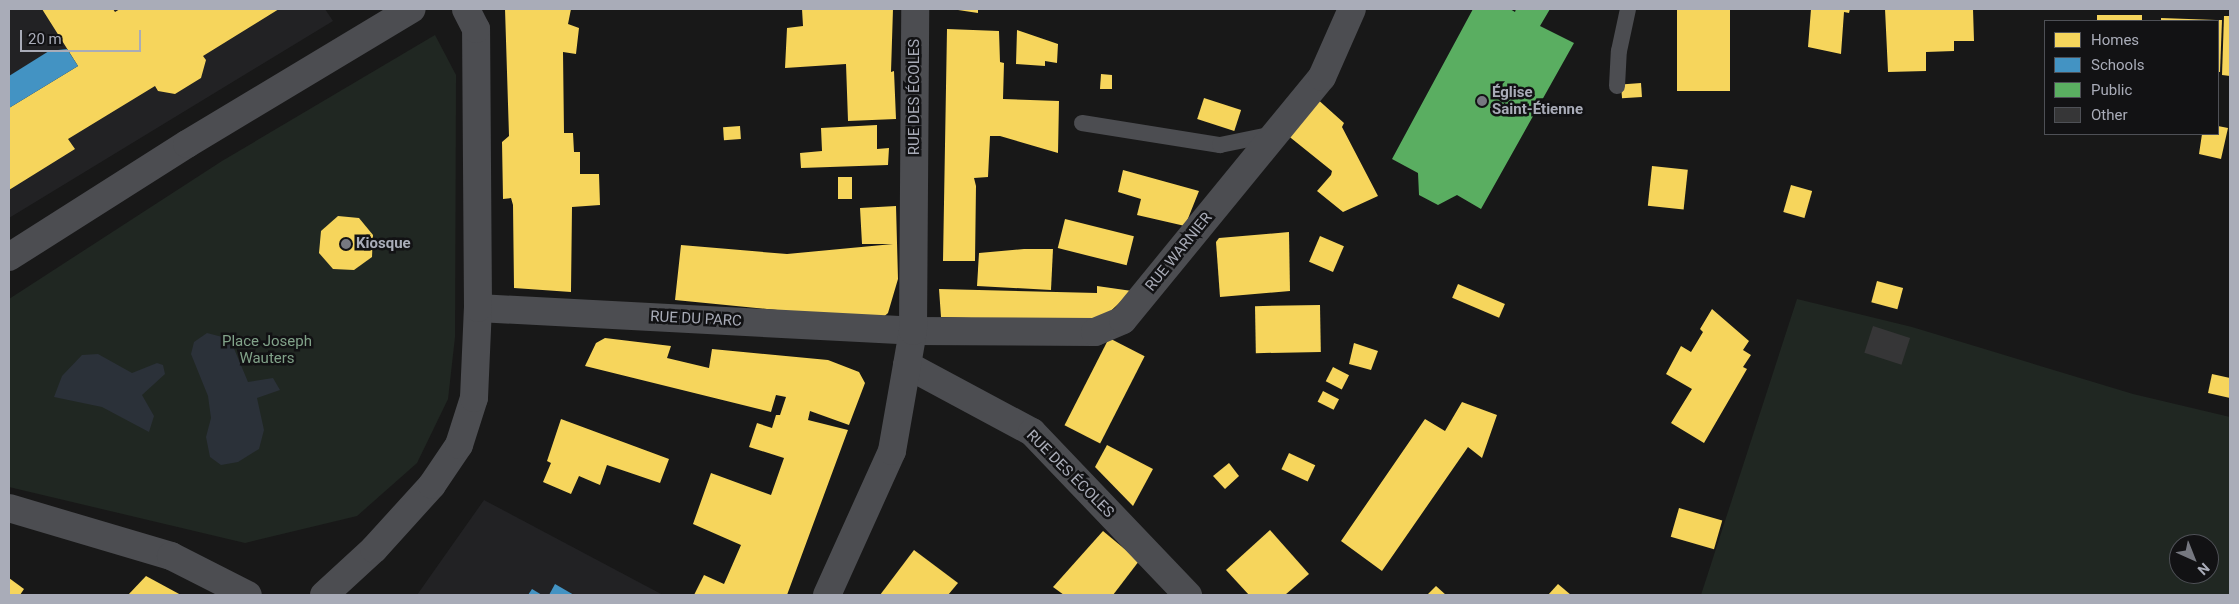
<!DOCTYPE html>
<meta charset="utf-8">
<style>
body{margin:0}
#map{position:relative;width:2239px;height:604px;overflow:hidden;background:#181818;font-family:Roboto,sans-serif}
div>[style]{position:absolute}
.built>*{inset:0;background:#222224}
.green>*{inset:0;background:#202722}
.water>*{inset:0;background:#2b3139}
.homes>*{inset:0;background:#f6d55c;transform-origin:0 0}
.schools>*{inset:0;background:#4393c3}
.public>*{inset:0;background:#5aae61}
.building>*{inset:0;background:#363637;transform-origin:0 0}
.service>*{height:16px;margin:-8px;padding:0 8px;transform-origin:8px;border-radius:8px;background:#4c4d51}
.minor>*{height:28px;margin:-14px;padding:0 14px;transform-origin:14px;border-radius:14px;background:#4c4d51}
.tertiary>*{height:28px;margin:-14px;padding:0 14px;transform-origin:14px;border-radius:14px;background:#4c4d51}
.dots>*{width:14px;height:14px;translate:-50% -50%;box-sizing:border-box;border:2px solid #121214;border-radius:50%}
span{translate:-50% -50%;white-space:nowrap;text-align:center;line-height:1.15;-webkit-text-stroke:5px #121214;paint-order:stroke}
.poi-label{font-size:15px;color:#a9acb8;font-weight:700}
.left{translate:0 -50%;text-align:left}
.street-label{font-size:15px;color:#a9acb8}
.park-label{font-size:15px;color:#81a289}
.frame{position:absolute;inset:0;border:10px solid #a9acb8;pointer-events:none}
.legend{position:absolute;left:2044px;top:20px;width:175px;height:115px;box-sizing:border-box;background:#121214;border:1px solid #4e5056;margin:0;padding:6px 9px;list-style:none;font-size:15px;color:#a9acb8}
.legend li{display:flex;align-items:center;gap:10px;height:25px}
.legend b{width:25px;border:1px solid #4e5056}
.north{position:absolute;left:2169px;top:534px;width:50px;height:50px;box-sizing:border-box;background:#121214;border:1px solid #4e5056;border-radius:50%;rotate:136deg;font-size:14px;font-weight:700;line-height:20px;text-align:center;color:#a9acb8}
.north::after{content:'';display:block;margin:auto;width:18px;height:22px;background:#767880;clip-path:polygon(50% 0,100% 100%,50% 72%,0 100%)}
.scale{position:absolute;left:20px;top:30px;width:121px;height:22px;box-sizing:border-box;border:2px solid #a9acb8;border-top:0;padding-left:6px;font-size:15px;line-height:18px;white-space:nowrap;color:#a9acb8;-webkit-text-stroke:4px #121214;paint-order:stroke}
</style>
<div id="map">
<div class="built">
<div style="clip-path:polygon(9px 9px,325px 9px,333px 21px,9px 218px)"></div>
<div style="clip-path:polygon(484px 500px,663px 595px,417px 595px)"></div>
</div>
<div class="green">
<div style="clip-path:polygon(435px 35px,456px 75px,455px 337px,448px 399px,417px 463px,357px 516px,245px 543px,9px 487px,9px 299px,222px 161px)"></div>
<div style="clip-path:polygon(evenodd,1797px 299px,1912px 327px,2133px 394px,2230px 417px,2230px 595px,1701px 595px,1797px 299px,2179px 544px,2209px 544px,2209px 574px,2179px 574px,2179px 544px)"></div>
</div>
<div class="water">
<div style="clip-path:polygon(207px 333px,230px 339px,248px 382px,273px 378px,280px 390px,257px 398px,264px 430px,259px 449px,238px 462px,221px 465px,210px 457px,206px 437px,211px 418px,208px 396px,191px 354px,194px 342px)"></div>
<div style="clip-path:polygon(98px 354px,132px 373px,157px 363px,163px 365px,165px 374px,142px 395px,154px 416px,149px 432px,102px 407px,54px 397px,62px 376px,82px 355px)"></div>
</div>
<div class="homes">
<div style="clip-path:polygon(42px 9px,113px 9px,115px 12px,120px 9px,279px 9px,203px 56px,206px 60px,201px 78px,175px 94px,158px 91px,155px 86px,68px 139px,75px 149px,9px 190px,9px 108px,78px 66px)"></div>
<div style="clip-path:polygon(505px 9px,571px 9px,568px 24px,579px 28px,576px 54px,563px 52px,564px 133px,573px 133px,574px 152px,580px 152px,580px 174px,599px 174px,600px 205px,572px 207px,571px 292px,514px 288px,513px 205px,511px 198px,503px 199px,502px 142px,509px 136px)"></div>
<div style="clip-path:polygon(802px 9px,893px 9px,891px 72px,894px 71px,896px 119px,848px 121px,846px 64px,785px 68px,787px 28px,803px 26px)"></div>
<div style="clip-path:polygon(958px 9px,978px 9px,978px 13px,958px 10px)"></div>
<div style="left:1677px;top:9px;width:53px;height:82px"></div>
<div style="clip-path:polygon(1811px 9px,1850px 9px,1849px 13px,1844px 12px,1841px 54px,1808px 47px)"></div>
<div style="clip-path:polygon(1885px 9px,1973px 9px,1974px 41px,1954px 41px,1954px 51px,1926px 52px,1926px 71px,1888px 72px)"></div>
<div style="left:2097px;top:15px;width:45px;height:6px"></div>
<div style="clip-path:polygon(2224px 16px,2230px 16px,2230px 76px,2222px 75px)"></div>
<div style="clip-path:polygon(2161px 18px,2216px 20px,2216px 21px,2161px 21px)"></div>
<div style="clip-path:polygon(2218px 20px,2222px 20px,2220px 72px,2218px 72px)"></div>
<div style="clip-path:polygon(947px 29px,999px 31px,1000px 62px,1004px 63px,1003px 99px,1059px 101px,1058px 153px,1000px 136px,990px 136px,988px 177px,974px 178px,976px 186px,975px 261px,943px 261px)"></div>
<div style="clip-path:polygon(1017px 30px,1058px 44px,1057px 63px,1045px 61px,1045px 66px,1016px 64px)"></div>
<div style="clip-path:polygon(1101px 74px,1112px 75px,1112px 89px,1100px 89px)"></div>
<div style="left:1641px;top:83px;width:14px;height:20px;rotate:86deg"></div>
<div style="clip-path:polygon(1315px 97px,1344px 123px,1342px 127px,1378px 196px,1343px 212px,1317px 191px,1331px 175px,1332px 171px,1286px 134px)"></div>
<div style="left:1204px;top:98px;width:39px;height:22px;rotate:18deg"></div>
<div style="clip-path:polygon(877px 125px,877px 149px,889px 148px,888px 165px,801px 168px,800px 153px,822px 151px,821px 128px)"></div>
<div style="left:740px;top:126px;width:13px;height:17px;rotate:86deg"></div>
<div style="clip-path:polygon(2218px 126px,2228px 128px,2221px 159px,2199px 154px,2202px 134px,2218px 134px)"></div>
<div style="left:1652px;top:166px;width:36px;height:40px;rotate:6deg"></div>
<div style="clip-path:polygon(1123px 170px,1199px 191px,1185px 226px,1137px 215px,1141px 199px,1118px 192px)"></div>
<div style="left:852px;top:177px;width:22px;height:14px;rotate:90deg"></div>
<div style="left:1791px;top:185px;width:22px;height:28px;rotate:16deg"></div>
<div style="clip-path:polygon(896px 206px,898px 279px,888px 313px,880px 320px,675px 300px,681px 245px,787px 254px,893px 244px,862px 244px,860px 208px)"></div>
<div style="clip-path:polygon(338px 216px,359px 218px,373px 235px,372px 257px,354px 270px,333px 269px,319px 253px,321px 231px)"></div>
<div style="left:1065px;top:219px;width:71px;height:30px;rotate:14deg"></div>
<div style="clip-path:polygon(1289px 232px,1290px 291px,1220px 297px,1216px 242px,1219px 238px)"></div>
<div style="left:1320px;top:236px;width:26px;height:28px;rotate:23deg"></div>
<div style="clip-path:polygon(1024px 249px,1053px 249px,1051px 290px,977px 286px,979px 253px)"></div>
<div style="left:1877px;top:281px;width:27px;height:22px;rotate:15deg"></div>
<div style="left:1458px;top:284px;width:51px;height:15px;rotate:23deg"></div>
<div style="clip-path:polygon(1097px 286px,1132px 291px,1099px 322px,941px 317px,939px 289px,1097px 293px)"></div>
<div style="left:1320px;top:305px;width:47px;height:65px;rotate:89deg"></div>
<div style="clip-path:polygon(1712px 309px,1749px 341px,1743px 350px,1751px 355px,1743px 367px,1747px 369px,1704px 443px,1671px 423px,1692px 389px,1666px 374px,1681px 346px,1691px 352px,1703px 332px,1700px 329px)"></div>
<div style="clip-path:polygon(605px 338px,671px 346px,667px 358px,709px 368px,712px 349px,828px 360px,859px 372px,865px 383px,849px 425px,810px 411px,808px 420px,848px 430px,787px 595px,694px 595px,704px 575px,724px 584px,741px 545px,693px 524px,711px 473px,771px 495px,784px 458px,749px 447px,757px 423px,772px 428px,776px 415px,780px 415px,786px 397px,776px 395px,771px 412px,585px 366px,596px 343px)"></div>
<div style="left:1109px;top:338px;width:40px;height:98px;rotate:27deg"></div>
<div style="clip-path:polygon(1354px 343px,1378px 351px,1371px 370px,1349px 364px)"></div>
<div style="left:1333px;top:367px;width:18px;height:16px;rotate:27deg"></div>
<div style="clip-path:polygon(2212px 374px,2230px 378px,2230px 398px,2208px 393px)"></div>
<div style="left:1323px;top:391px;width:18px;height:12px;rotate:27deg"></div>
<div style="clip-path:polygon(1462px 402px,1497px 415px,1482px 458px,1468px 447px,1382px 571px,1341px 541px,1425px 419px,1445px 431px)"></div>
<div style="clip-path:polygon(561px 419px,669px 459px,660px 483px,607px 465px,600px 485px,579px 476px,571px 494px,543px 482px,551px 463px,547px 461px)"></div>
<div style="clip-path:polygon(1107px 445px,1153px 469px,1133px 506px,1095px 467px)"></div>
<div style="left:1289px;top:453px;width:29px;height:18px;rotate:25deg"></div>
<div style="clip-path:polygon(1229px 463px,1239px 476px,1225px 489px,1213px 476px)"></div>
<div style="left:1679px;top:508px;width:45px;height:30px;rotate:16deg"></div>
<div style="clip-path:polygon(1270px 530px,1309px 574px,1285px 595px,1249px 595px,1226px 570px)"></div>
<div style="clip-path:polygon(1103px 531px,1139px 561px,1113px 595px,1064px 595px,1053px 587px)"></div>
<div style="clip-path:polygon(914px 550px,958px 583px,948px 595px,880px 595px)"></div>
<div style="clip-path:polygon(146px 576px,181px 595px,128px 595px)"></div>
<div style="clip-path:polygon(9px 578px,24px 589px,20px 595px,9px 595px)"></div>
<div style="clip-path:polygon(1558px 584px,1571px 595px,1548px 595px)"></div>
<div style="clip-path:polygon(1436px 586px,1446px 595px,1427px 595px)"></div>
</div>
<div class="schools">
<div style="clip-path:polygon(67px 49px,78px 66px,9px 108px,9px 76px,49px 51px)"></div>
<div style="clip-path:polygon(555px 584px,574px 595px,549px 595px)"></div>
<div style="clip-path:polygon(532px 589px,542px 595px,528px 595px)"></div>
</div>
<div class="public">
<div style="clip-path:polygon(1473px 9px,1510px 9px,1515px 12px,1516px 9px,1550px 9px,1540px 26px,1574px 43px,1481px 209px,1457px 195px,1438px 205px,1419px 195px,1418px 173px,1392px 159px)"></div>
</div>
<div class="building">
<div style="left:1873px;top:326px;width:39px;height:28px;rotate:18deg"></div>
</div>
<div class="service">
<div style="left:1617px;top:86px;width:35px;rotate:-87deg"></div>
<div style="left:1619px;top:51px;width:43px;rotate:-77.9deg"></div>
<div style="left:1082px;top:123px;width:140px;rotate:9.1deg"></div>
<div style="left:1220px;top:145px;width:55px;rotate:-11.5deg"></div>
</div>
<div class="minor">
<div style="left:478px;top:308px;width:436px;rotate:3deg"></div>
<div style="left:913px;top:331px;width:182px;rotate:0.3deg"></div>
<div style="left:1095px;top:332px;width:30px;rotate:-23deg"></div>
<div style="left:1123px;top:320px;width:314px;rotate:-50.7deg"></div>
<div style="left:1322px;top:77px;width:74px;rotate:-66.2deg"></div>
<div style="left:907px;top:365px;width:142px;rotate:28.2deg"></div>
<div style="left:1032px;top:432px;width:226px;rotate:46.3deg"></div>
</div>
<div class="tertiary">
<div style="left:9px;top:257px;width:211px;rotate:-32.4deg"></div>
<div style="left:187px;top:144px;width:262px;rotate:-31deg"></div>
<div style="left:9px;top:508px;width:169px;rotate:16.5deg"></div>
<div style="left:171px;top:556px;width:86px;rotate:26.9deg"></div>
<div style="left:324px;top:595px;width:68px;rotate:-42.6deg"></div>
<div style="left:374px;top:549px;width:86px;rotate:-47.8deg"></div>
<div style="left:432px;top:485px;width:48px;rotate:-56deg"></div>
<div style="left:459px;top:445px;width:49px;rotate:-72.3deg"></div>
<div style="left:474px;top:398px;width:90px;rotate:-87.5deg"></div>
<div style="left:478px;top:308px;width:279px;rotate:-90.4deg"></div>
<div style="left:476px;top:29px;width:22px;rotate:-117deg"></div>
<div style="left:827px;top:595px;width:158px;rotate:-65.7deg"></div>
<div style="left:892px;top:451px;width:122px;rotate:-80.1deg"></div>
<div style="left:913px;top:331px;width:322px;rotate:-89.6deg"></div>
</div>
<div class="dots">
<div style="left:1482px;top:101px;background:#767880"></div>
<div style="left:346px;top:244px;background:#767880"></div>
</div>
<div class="poi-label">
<span class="left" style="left:1492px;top:101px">Église<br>Saint-Étienne</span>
<span class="left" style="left:356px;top:244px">Kiosque</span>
</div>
<div class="street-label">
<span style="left:915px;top:97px;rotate:-90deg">RUE DES ÉCOLES</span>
<span style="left:1179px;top:252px;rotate:-51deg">RUE WARNIER</span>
<span style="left:696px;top:319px;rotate:3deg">RUE DU PARC</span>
<span style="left:1070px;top:474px;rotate:45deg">RUE DES ÉCOLES</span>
</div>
<div class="park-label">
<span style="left:267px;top:350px">Place Joseph<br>Wauters</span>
</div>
<div class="frame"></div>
<ul class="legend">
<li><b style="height:14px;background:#f6d55c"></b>Homes</li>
<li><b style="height:14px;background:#4393c3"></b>Schools</li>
<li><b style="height:14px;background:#5aae61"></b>Public</li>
<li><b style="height:14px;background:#363637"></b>Other</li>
</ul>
<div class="north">N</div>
<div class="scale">20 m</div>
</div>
